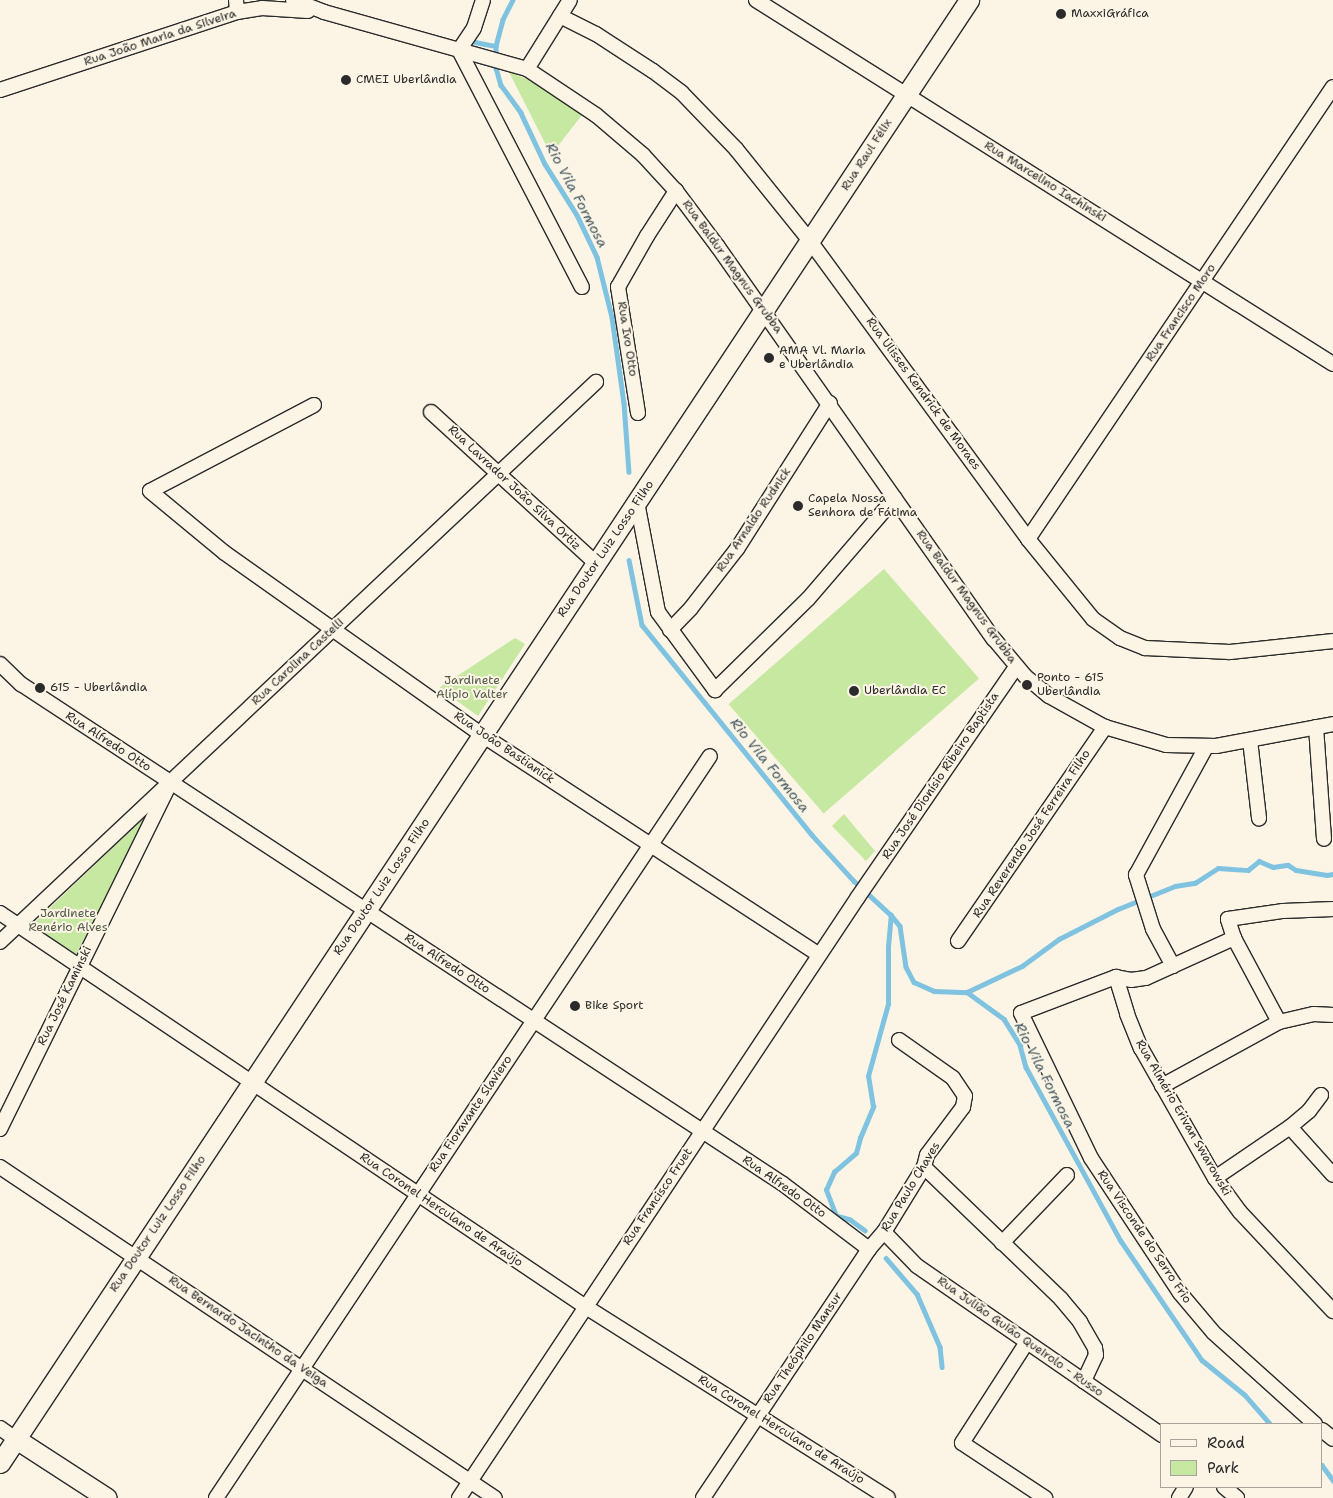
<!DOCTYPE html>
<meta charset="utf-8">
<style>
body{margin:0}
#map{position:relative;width:1333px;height:1498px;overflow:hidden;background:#fcf5e5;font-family:"Shantell Sans",sans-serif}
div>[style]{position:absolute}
.green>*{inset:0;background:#c6e8a1;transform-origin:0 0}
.stream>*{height:4.5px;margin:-2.25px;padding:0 2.25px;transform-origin:2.25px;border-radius:2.25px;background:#7fc3e0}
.roads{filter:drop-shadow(1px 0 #2b2b2b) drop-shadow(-1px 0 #2b2b2b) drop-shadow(0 1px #2b2b2b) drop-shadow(0 -1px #2b2b2b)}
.street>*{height:14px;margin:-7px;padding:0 7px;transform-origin:7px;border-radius:7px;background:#fcf5e5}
.secondary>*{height:19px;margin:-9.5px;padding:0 9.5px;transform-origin:9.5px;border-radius:9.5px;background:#fcf5e5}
.dots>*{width:14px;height:14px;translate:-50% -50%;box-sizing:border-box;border:2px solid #fcf5e5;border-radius:50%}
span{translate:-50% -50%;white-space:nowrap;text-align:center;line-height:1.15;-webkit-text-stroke:4px #fcf5e5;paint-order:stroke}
.poi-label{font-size:12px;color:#2b2b2b}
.left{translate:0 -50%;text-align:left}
.street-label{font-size:12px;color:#2b2b2b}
.park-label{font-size:12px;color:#525a48}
.water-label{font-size:14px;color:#445961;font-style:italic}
.legend{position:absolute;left:1160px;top:1423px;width:162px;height:65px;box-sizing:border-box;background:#fcf5e5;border:1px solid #a8a49b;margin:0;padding:6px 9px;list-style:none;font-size:15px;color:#2b2b2b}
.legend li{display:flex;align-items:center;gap:10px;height:25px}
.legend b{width:25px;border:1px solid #a8a49b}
</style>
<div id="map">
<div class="green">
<div style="clip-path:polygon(509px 72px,532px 81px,582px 115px,551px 155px)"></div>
<div style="left:884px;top:569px;width:145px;height:206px;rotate:49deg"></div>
<div style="clip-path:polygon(515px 638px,525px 644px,478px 716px,439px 688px)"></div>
<div style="clip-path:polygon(844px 814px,875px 851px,866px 861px,832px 826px)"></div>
<div style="clip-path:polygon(145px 817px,76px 955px,32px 925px)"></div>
</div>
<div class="stream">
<div style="left:513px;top:0;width:22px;rotate:117deg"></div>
<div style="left:503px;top:20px;width:27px;rotate:105deg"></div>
<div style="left:496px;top:46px;width:22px;rotate:90deg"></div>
<div style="left:496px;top:68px;width:18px;rotate:74deg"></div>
<div style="left:501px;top:85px;width:34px;rotate:54deg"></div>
<div style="left:521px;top:113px;width:56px;rotate:64.8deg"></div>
<div style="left:545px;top:164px;width:60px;rotate:57.9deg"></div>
<div style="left:577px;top:215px;width:47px;rotate:64.5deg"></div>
<div style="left:597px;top:257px;width:62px;rotate:76deg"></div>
<div style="left:612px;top:317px;width:87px;rotate:82.1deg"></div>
<div style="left:624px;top:403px;width:69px;rotate:85.9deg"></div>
<div style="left:475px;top:42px;width:21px;rotate:11deg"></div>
<div style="left:629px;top:560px;width:66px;rotate:78.7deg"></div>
<div style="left:642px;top:625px;width:270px;rotate:51deg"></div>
<div style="left:812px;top:835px;width:62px;rotate:47.6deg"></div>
<div style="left:854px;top:881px;width:50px;rotate:42.6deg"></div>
<div style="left:891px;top:915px;width:14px;rotate:51deg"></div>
<div style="left:900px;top:926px;width:41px;rotate:81.7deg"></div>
<div style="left:906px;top:967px;width:17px;rotate:62deg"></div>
<div style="left:914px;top:982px;width:22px;rotate:24deg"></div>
<div style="left:934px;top:991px;width:33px;rotate:2deg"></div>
<div style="left:967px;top:992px;width:46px;rotate:36.1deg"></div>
<div style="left:1004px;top:1019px;width:31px;rotate:58deg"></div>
<div style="left:1020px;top:1045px;width:23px;rotate:75deg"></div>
<div style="left:1026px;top:1067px;width:198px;rotate:61.4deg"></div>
<div style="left:1121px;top:1241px;width:144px;rotate:55.8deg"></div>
<div style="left:1202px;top:1360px;width:55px;rotate:39.1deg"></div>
<div style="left:1245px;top:1395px;width:38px;rotate:49deg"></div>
<div style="left:967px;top:992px;width:61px;rotate:-25.3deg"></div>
<div style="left:1022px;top:966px;width:46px;rotate:-36.1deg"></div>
<div style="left:1059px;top:939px;width:66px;rotate:-27deg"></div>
<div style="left:1118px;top:909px;width:61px;rotate:-22deg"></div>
<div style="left:1175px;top:886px;width:20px;rotate:-9deg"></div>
<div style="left:1195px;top:883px;width:27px;rotate:-33deg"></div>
<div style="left:1218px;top:868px;width:30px;rotate:4deg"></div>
<div style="left:1248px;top:870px;width:14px;rotate:-39deg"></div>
<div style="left:1259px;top:861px;width:15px;rotate:23deg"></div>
<div style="left:1273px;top:867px;width:15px;rotate:-8deg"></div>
<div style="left:1288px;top:865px;width:9px;rotate:32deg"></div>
<div style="left:1296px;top:870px;width:31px;rotate:9deg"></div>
<div style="left:1327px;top:875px;width:6px;rotate:-9deg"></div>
<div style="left:865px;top:1231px;width:19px;rotate:-144deg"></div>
<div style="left:850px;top:1220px;width:15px;rotate:-164deg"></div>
<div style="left:836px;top:1216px;width:28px;rotate:-111deg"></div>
<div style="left:826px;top:1190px;width:20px;rotate:-66deg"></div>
<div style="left:834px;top:1172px;width:29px;rotate:-41deg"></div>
<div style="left:856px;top:1153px;width:16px;rotate:-75deg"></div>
<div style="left:860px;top:1138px;width:34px;rotate:-67deg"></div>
<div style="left:873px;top:1107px;width:31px;rotate:-99deg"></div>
<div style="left:868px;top:1076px;width:75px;rotate:-74.5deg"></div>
<div style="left:888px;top:1004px;width:57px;rotate:-90deg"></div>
<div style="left:888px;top:947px;width:32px;rotate:-85deg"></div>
<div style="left:886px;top:1258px;width:48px;rotate:49.3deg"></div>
<div style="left:917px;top:1294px;width:58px;rotate:66.5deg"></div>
<div style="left:940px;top:1347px;width:20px;rotate:84deg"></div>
<div style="left:1322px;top:1465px;width:19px;rotate:54deg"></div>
</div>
<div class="roads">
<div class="street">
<div style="left:236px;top:0;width:12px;rotate:85deg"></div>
<div style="left:293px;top:0;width:33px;rotate:21deg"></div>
<div style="left:324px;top:12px;width:211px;rotate:15.7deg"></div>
<div style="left:527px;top:69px;width:83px;rotate:33.7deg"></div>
<div style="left:596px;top:115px;width:62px;rotate:40.4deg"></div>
<div style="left:643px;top:155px;width:49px;rotate:47.5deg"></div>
<div style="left:676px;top:191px;width:70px;rotate:53.1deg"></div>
<div style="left:718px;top:247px;width:479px;rotate:54.9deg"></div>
<div style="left:994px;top:639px;width:48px;rotate:50deg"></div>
<div style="left:1025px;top:676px;width:31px;rotate:40deg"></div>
<div style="left:1049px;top:696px;width:64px;rotate:29deg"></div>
<div style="left:1105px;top:727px;width:64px;rotate:16.4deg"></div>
<div style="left:1166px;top:745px;width:50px;rotate:1.1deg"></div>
<div style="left:1216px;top:746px;width:119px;rotate:-10.6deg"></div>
<div style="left:483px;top:0;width:29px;rotate:108deg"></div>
<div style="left:474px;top:28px;width:27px;rotate:124deg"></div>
<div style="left:459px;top:50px;width:267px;rotate:62.6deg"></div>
<div style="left:756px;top:0;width:682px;rotate:32.25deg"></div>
<div style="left:560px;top:16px;width:40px;rotate:26.6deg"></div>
<div style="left:596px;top:34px;width:68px;rotate:33deg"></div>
<div style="left:653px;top:71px;width:36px;rotate:37deg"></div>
<div style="left:682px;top:93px;width:78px;rotate:46deg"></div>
<div style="left:736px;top:149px;width:118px;rotate:51.2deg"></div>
<div style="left:810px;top:241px;width:369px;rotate:53.8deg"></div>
<div style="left:1028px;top:539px;width:103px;rotate:50.9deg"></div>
<div style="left:1093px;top:619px;width:33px;rotate:35deg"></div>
<div style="left:1120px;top:638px;width:27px;rotate:22deg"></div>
<div style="left:1145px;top:648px;width:85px;rotate:2.7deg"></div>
<div style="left:1230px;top:652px;width:104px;rotate:-6.1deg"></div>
<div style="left:527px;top:69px;width:81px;rotate:-58.1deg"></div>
<div style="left:0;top:90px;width:250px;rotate:-18.2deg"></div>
<div style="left:237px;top:12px;width:25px;rotate:-9deg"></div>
<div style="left:262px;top:8px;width:46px;rotate:3.7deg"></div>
<div style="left:314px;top:405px;width:185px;rotate:152.3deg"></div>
<div style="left:150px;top:491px;width:97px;rotate:39.6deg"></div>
<div style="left:225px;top:553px;width:315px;rotate:35.3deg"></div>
<div style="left:482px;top:735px;width:402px;rotate:33.1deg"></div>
<div style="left:431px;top:412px;width:224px;rotate:42.5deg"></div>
<div style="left:638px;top:413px;width:128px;rotate:-99deg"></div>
<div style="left:618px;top:287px;width:59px;rotate:-60.4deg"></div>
<div style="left:647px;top:236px;width:54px;rotate:-57.2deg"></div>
<div style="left:637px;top:502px;width:112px;rotate:79.2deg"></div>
<div style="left:658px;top:612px;width:97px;rotate:53.8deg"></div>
<div style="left:715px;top:690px;width:130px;rotate:-44.4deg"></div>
<div style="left:808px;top:599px;width:133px;rotate:-49.3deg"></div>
<div style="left:1028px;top:539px;width:545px;rotate:-55.99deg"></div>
<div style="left:670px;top:630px;width:30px;rotate:-46deg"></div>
<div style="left:691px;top:608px;width:75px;rotate:-52.1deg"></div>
<div style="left:737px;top:549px;width:173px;rotate:-57.5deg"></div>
<div style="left:0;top:664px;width:29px;rotate:44deg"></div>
<div style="left:21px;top:684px;width:911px;rotate:33.27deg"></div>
<div style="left:783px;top:1184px;width:108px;rotate:37.1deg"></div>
<div style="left:1316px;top:727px;width:112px;rotate:85.9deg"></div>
<div style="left:1250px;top:740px;width:79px;rotate:83.4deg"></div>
<div style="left:0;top:913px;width:706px;rotate:33.92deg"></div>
<div style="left:586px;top:1307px;width:357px;rotate:32.3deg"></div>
<div style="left:1234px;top:938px;width:95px;rotate:61.8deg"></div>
<div style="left:958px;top:941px;width:260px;rotate:-55.5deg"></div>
<div style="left:0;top:942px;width:818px;rotate:-43.22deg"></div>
<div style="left:1173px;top:966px;width:42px;rotate:-118.4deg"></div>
<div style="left:1153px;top:929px;width:57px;rotate:-107.5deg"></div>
<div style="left:1136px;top:875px;width:146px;rotate:-61.3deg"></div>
<div style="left:1116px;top:977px;width:39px;rotate:73deg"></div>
<div style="left:1127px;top:1014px;width:37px;rotate:68deg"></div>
<div style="left:1141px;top:1048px;width:150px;rotate:60.4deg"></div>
<div style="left:1215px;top:1178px;width:42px;rotate:53.7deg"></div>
<div style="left:1240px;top:1212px;width:136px;rotate:46.8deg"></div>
<div style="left:1162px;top:1086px;width:133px;rotate:-28.7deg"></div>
<div style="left:1279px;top:1022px;width:36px;rotate:-13deg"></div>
<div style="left:1314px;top:1014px;width:19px;rotate:3deg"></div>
<div style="left:1290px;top:1127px;width:64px;rotate:48.1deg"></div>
<div style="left:0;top:1129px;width:379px;rotate:-63.8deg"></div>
<div style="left:0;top:1167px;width:595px;rotate:33.77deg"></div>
<div style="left:924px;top:1167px;width:190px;rotate:43.9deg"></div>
<div style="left:1061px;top:1299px;width:30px;rotate:50deg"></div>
<div style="left:1080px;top:1322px;width:30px;rotate:60deg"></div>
<div style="left:1095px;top:1348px;width:7px;rotate:82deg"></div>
<div style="left:1096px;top:1355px;width:29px;rotate:115deg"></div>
<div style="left:1215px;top:1178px;width:91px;rotate:-34.2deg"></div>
<div style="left:1290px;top:1127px;width:25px;rotate:-40deg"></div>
<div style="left:1309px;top:1111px;width:20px;rotate:-53deg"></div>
<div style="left:884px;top:1232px;width:47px;rotate:45.9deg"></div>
<div style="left:917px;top:1266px;width:298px;rotate:34.6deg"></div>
<div style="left:1002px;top:1243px;width:94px;rotate:-46.3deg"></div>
<div style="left:1027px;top:1342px;width:120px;rotate:122.8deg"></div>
<div style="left:962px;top:1443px;width:100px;rotate:33.5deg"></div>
<div style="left:1315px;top:1424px;width:137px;rotate:-138deg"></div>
<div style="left:1213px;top:1332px;width:51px;rotate:-130.2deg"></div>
<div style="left:1180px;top:1293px;width:162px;rotate:-123.4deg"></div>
<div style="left:1091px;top:1158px;width:161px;rotate:-115.8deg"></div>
<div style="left:1021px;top:1013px;width:102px;rotate:-20.8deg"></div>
<div style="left:1116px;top:977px;width:15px;rotate:11deg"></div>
<div style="left:1131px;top:980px;width:15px;rotate:-8deg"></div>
<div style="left:1146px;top:978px;width:97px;rotate:-24.4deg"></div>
<div style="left:1234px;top:938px;width:20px;rotate:-108deg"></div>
<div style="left:1228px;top:919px;width:56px;rotate:-8.3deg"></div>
<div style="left:1283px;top:911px;width:50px;rotate:-2.3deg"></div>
<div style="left:0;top:1428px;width:19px;rotate:35deg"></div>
<div style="left:1322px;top:1430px;width:14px;rotate:39deg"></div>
<div style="left:1224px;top:1487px;width:17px;rotate:40deg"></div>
<div style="left:216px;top:1498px;width:891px;rotate:-56.35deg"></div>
<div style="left:459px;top:1498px;width:721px;rotate:-56.42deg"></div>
<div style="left:858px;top:897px;width:279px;rotate:-55.5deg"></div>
<div style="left:703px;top:1498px;width:299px;rotate:-56.3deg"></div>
<div style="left:869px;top:1249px;width:23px;rotate:-49deg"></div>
<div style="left:884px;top:1232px;width:76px;rotate:-58.4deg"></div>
<div style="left:924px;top:1167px;width:12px;rotate:-76deg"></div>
<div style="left:927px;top:1155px;width:60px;rotate:-53.1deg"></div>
<div style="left:963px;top:1107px;width:11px;rotate:-80deg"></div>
<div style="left:965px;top:1096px;width:22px;rotate:-124deg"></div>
<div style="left:953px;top:1078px;width:66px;rotate:-144.9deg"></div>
<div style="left:1179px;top:1498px;width:13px;rotate:-58deg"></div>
</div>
<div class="secondary">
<div style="left:16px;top:1439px;width:108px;rotate:33deg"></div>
<div style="left:0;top:1463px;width:1755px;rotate:-56.48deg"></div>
</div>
</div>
<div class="dots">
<div style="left:1061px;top:14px;background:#2b2b2b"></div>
<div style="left:346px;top:80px;background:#2b2b2b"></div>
<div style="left:769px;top:358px;background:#2b2b2b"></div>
<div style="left:798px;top:506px;background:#2b2b2b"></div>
<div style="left:1027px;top:685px;background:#2b2b2b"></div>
<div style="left:40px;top:688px;background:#2b2b2b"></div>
<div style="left:854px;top:691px;background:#2b2b2b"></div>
<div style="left:575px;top:1006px;background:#2b2b2b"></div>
</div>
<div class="poi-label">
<span class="left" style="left:1071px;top:14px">MaxxiGráfica</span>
<span class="left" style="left:356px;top:80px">CMEI Uberlândia</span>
<span class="left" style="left:779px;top:358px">AMA Vl. Maria<br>e Uberlândia</span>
<span class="left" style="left:808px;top:506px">Capela Nossa<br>Senhora de Fátima</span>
<span class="left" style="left:1037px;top:685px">Ponto - 615<br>Uberlândia</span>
<span class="left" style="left:50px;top:688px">615 - Uberlândia</span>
<span class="left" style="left:864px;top:691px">Uberlândia EC</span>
<span class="left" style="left:585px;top:1006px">Bike Sport</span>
</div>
<div class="street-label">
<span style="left:160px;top:38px;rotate:-18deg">Rua João Maria da Silveira</span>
<span style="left:867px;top:155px;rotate:-57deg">Rua Raul Félix</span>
<span style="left:1045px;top:182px;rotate:32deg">Rua Marcelino Iachinski</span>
<span style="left:732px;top:267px;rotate:54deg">Rua Baldur Magnus Grubba</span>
<span style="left:1181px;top:313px;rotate:-56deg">Rua Francisco Moro</span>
<span style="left:627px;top:339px;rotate:81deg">Rua Ivo Otto</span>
<span style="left:923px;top:394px;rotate:54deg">Rua Ulisses Kendrick de Moraes</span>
<span style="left:514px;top:488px;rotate:43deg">Rua Lavrador João Silva Ortiz</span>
<span style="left:754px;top:520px;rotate:-56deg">Rua Arnaldo Rudnick</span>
<span style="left:606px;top:549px;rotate:-56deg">Rua Doutor Luiz Losso Filho</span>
<span style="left:966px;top:597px;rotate:54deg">Rua Baldur Magnus Grubba</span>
<span style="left:298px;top:662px;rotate:-43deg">Rua Carolina Castelli</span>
<span style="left:108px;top:742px;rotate:33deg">Rua Alfredo Otto</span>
<span style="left:504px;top:748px;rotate:34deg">Rua João Bastianick</span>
<span style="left:941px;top:776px;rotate:-56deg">Rua José Dionísio Ribeiro Baptista</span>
<span style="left:1032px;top:834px;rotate:-56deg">Rua Reverendo José Ferreira Filho</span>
<span style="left:382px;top:887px;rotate:-56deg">Rua Doutor Luiz Losso Filho</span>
<span style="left:447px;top:964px;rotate:33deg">Rua Alfredo Otto</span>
<span style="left:65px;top:996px;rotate:-64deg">Rua José Kaminski</span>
<span style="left:471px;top:1114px;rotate:-56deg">Rua Fioravante Slaviero</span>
<span style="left:1183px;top:1118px;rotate:60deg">Rua Almério Erivan Swarowski</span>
<span style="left:784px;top:1187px;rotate:35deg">Rua Alfredo Otto</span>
<span style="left:911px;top:1187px;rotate:-59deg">Rua Paulo Chaves</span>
<span style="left:658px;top:1197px;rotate:-56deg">Rua Francisco Fruet</span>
<span style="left:441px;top:1210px;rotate:34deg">Rua Coronel Herculano de Araújo</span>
<span style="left:158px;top:1224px;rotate:-56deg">Rua Doutor Luiz Losso Filho</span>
<span style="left:1144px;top:1237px;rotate:56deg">Rua Visconde do Serro Frio</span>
<span style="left:248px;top:1332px;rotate:34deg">Rua Bernardo Jacintho da Veiga</span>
<span style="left:1020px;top:1337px;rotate:35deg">Rua Julião Guião Queirolo - Russo</span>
<span style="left:803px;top:1348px;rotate:-56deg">Rua Theóphilo Mansur</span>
<span style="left:781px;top:1430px;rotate:32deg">Rua Coronel Herculano de Araújo</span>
</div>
<div class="park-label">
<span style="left:472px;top:688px">Jardinete<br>Alípio Valter</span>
<span style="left:68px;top:921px">Jardinete<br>Renério Alves</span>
</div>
<div class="water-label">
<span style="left:577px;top:195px;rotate:62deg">Rio Vila Formosa</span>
<span style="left:770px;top:765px;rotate:51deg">Rio Vila Formosa</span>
<span style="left:1045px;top:1075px;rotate:63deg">Rio Vila Formosa</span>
</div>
<ul class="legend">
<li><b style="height:6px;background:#fcf5e5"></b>Road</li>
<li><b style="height:14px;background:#c6e8a1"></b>Park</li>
</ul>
</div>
